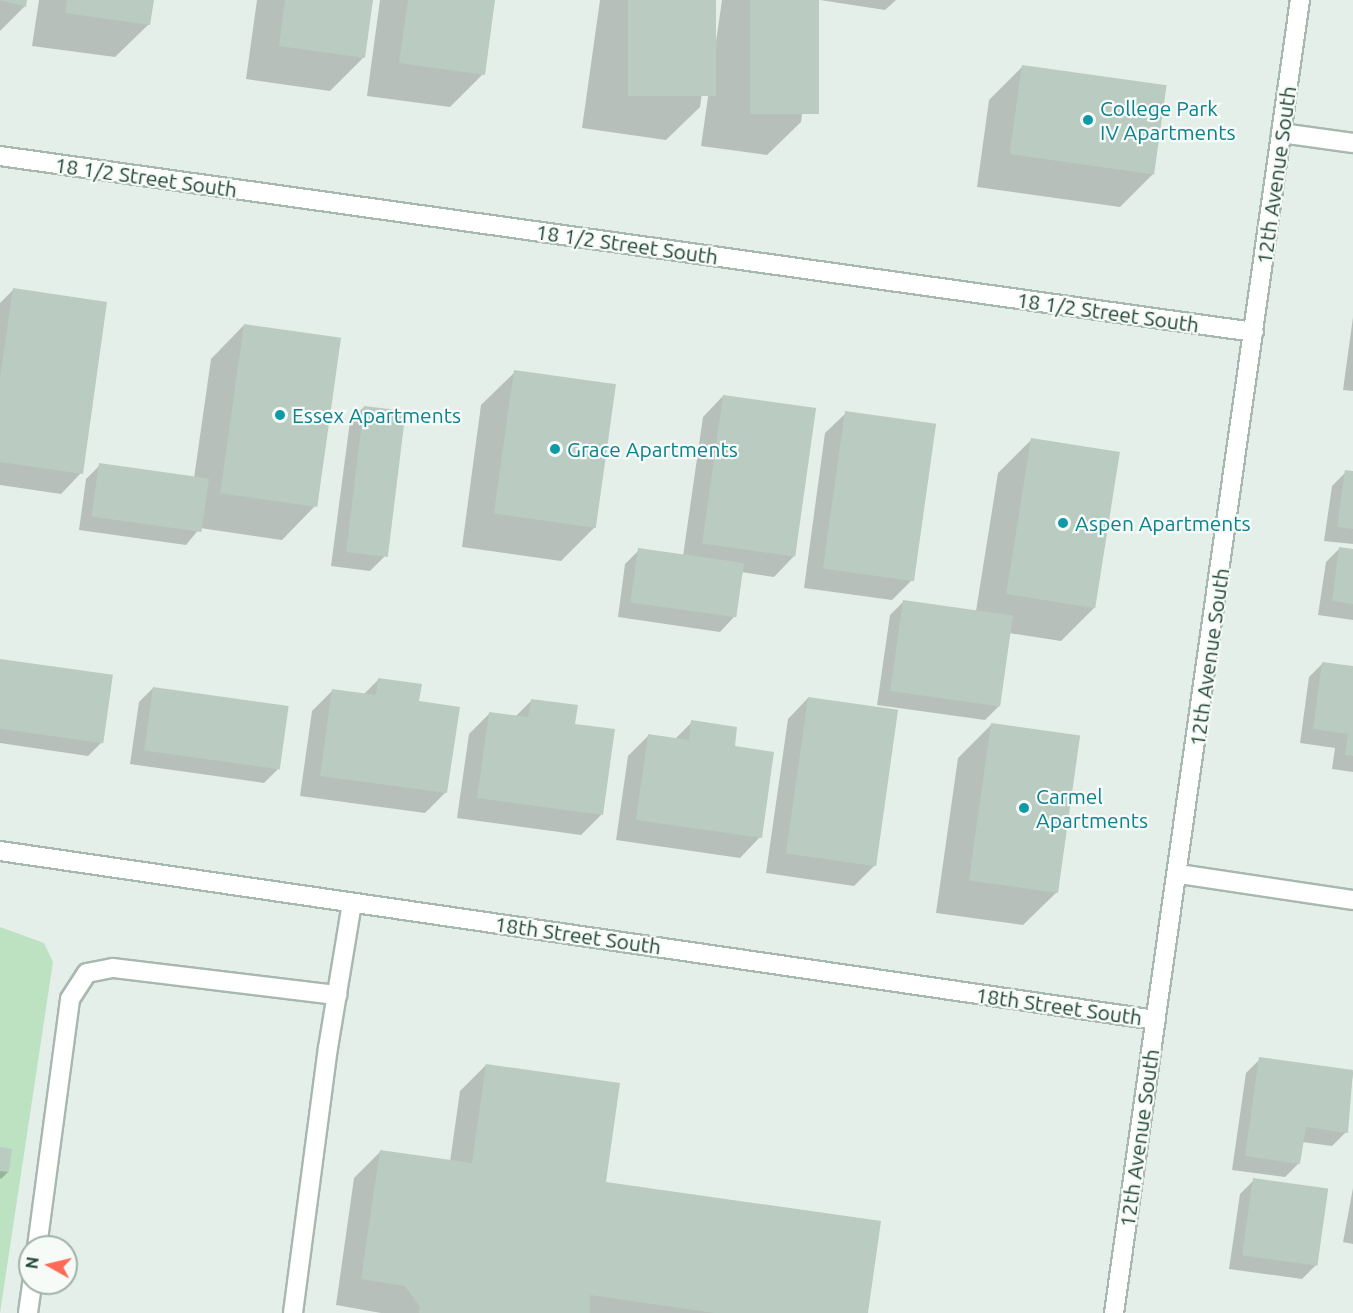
<!DOCTYPE html>
<style>
body{margin:0}
#map{position:relative;width:1353px;height:1313px;overflow:hidden;background:#e5efe9;font-family:Ubuntu,sans-serif}
div>[style]{position:absolute}
.green>*{inset:0;background:#bde2c2}
.shadow>*{inset:0;background:#0003}
.building>*{inset:0;background:#bacbc2;transform-origin:0 0}
.roads{filter:drop-shadow(2px 0 #a7b8b0) drop-shadow(-2px 0 #a7b8b0) drop-shadow(0 2px #a7b8b0) drop-shadow(0 -2px #a7b8b0)}
.lane>*{height:18px;margin:-9px;padding:0 9px;transform-origin:9px;border-radius:9px;background:#fff}
.street>*{height:18px;margin:-9px;padding:0 9px;transform-origin:9px;border-radius:9px;background:#fff}
.secondary>*{height:18px;margin:-9px;padding:0 9px;transform-origin:9px;border-radius:9px;background:#fff}
.dots>*{width:16px;height:16px;translate:-50% -50%;box-sizing:border-box;border:3px solid #f6fbf8;border-radius:50%}
span{translate:-50% -50%;white-space:nowrap;text-align:center;line-height:1.15;-webkit-text-stroke:4.5px #f6fbf8;paint-order:stroke}
.culture-label{font-size:21px;color:#0d838f}
.left{translate:0 -50%;text-align:left}
.street-label{font-size:21px;color:#224436}
.north{position:absolute;left:18px;top:1235px;width:60px;height:60px;box-sizing:border-box;background:#f6fbf8;border:2px solid #a1b2aa;border-radius:50%;rotate:278deg;font-size:16px;font-weight:700;line-height:24px;text-align:center;color:#224436}
.north::after{content:'';display:block;margin:auto;width:21px;height:27px;background:#fd6a55;clip-path:polygon(50% 0,100% 100%,50% 72%,0 100%)}
</style>
<div id="map">
<div class="green">
<div style="clip-path:polygon(0 927px,44px 943px,53px 962px,0 1313px)"></div>
</div>
<div class="shadow">
<div style="clip-path:polygon(0 0,26px 0,25px 6px,0 31px)"></div>
<div style="clip-path:polygon(39px 0,152px 0,149px 24px,115px 57px,32px 46px)"></div>
<div style="clip-path:polygon(257px 0,371px 0,363px 58px,330px 91px,246px 79px)"></div>
<div style="clip-path:polygon(380px 0,494px 0,483px 74px,450px 107px,367px 96px)"></div>
<div style="clip-path:polygon(600px 0,715px 0,700px 107px,666px 140px,582px 128px)"></div>
<div style="clip-path:polygon(722px 0,817px 0,801px 122px,767px 155px,701px 146px)"></div>
<div style="clip-path:polygon(820px 0,896px 0,885px 10px)"></div>
<div style="clip-path:polygon(1022px 67px,1153px 174px,1120px 207px,977px 187px,989px 100px)"></div>
<div style="clip-path:polygon(13px 290px,81px 473px,61px 494px,0 485px,0 303px)"></div>
<div style="clip-path:polygon(1353px 317px,1353px 391px,1343px 390px)"></div>
<div style="clip-path:polygon(244px 325px,315px 506px,282px 540px,200px 528px,186px 545px,79px 530px,86px 479px,100px 465px,194px 478px,211px 359px)"></div>
<div style="clip-path:polygon(515px 372px,595px 527px,561px 561px,462px 547px,481px 405px)"></div>
<div style="clip-path:polygon(723px 396px,794px 556px,774px 577px,741px 572px,734px 617px,720px 632px,618px 617px,625px 564px,639px 550px,683px 556px,703px 417px)"></div>
<div style="clip-path:polygon(364px 407px,384px 557px,370px 571px,331px 566px,350px 421px)"></div>
<div style="clip-path:polygon(846px 413px,934px 425px,912px 580px,892px 600px,804px 588px,825px 433px)"></div>
<div style="clip-path:polygon(1031px 440px,1094px 608px,1061px 641px,1009px 633px,999px 706px,985px 720px,877px 705px,890px 615px,904px 601px,976px 611px,998px 473px)"></div>
<div style="clip-path:polygon(1346px 472px,1353px 473px,1353px 544px,1324px 541px,1332px 486px)"></div>
<div style="clip-path:polygon(1340px 548px,1353px 550px,1353px 620px,1318px 615px,1326px 562px)"></div>
<div style="clip-path:polygon(0 660px,102px 742px,88px 756px,0 743px)"></div>
<div style="clip-path:polygon(1323px 663px,1353px 667px,1353px 772px,1332px 769px,1335px 748px,1300px 743px,1309px 677px)"></div>
<div style="clip-path:polygon(379px 679px,418px 702px,446px 792px,425px 813px,300px 796px,312px 711px,333px 690px,363px 695px)"></div>
<div style="clip-path:polygon(153px 688px,278px 769px,264px 783px,130px 764px,139px 702px)"></div>
<div style="clip-path:polygon(808px 698px,875px 865px,854px 886px,766px 873px,788px 719px)"></div>
<div style="clip-path:polygon(531px 701px,574px 725px,601px 815px,581px 835px,457px 818px,469px 734px,490px 713px,515px 717px)"></div>
<div style="clip-path:polygon(692px 722px,733px 747px,760px 837px,740px 858px,616px 840px,628px 756px,649px 735px,675px 739px)"></div>
<div style="clip-path:polygon(991px 725px,1057px 892px,1023px 925px,936px 913px,958px 758px)"></div>
<div style="clip-path:polygon(1260px 1059px,1353px 1072px,1346px 1132px,1332px 1146px,1302px 1142px,1299px 1163px,1285px 1177px,1232px 1170px,1246px 1073px)"></div>
<div style="clip-path:polygon(486px 1065px,605px 1184px,867px 1313px,381px 1313px,336px 1305px,354px 1178px,380px 1152px,450px 1162px,460px 1091px)"></div>
<div style="clip-path:polygon(0 1149px,8px 1172px,1px 1179px,0 1178px)"></div>
<div style="clip-path:polygon(1254px 1180px,1316px 1265px,1302px 1279px,1229px 1269px,1240px 1194px)"></div>
<div style="clip-path:polygon(1353px 1188px,1353px 1244px,1343px 1242px)"></div>
</div>
<div class="building">
<div style="clip-path:polygon(0 0,27px 0,26px 7px)"></div>
<div style="clip-path:polygon(67px 0,154px 0,150px 25px,65px 13px)"></div>
<div style="clip-path:polygon(285px 0,373px 0,365px 58px,279px 46px)"></div>
<div style="clip-path:polygon(408px 0,495px 0,485px 75px,399px 63px)"></div>
<div style="left:628px;top:0;width:88px;height:96px"></div>
<div style="left:750px;top:0;width:69px;height:114px"></div>
<div style="left:1022px;top:65px;width:146px;height:90px;rotate:8deg"></div>
<div style="clip-path:polygon(13px 288px,107px 302px,83px 474px,0 462px,0 378px)"></div>
<div style="left:244px;top:324px;width:98px;height:171px;rotate:8deg"></div>
<div style="left:514px;top:370px;width:103px;height:145px;rotate:8deg"></div>
<div style="left:723px;top:395px;width:94px;height:150px;rotate:8deg"></div>
<div style="left:364px;top:406px;width:42px;height:147px;rotate:7deg"></div>
<div style="left:845px;top:411px;width:92px;height:159px;rotate:8deg"></div>
<div style="left:1031px;top:438px;width:90px;height:158px;rotate:9deg"></div>
<div style="left:99px;top:463px;width:111px;height:54px;rotate:8deg"></div>
<div style="clip-path:polygon(1345px 470px,1353px 471px,1353px 529px,1337px 527px)"></div>
<div style="clip-path:polygon(1339px 547px,1353px 549px,1353px 604px,1332px 601px)"></div>
<div style="left:638px;top:548px;width:107px;height:55px;rotate:8deg"></div>
<div style="left:903px;top:600px;width:111px;height:92px;rotate:8deg"></div>
<div style="left:0;top:659px;width:114px;height:69px;rotate:8deg"></div>
<div style="clip-path:polygon(1322px 662px,1353px 666px,1353px 756px,1345px 755px,1348px 734px,1313px 729px)"></div>
<div style="clip-path:polygon(378px 678px,422px 684px,419px 701px,460px 707px,447px 793px,320px 776px,332px 689px,376px 695px)"></div>
<div style="left:153px;top:687px;width:137px;height:64px;rotate:8deg"></div>
<div style="left:808px;top:697px;width:91px;height:158px;rotate:8deg"></div>
<div style="clip-path:polygon(531px 699px,578px 705px,575px 724px,615px 729px,603px 815px,477px 798px,489px 712px,528px 717px)"></div>
<div style="clip-path:polygon(691px 720px,737px 727px,735px 746px,774px 752px,762px 838px,636px 820px,648px 734px,689px 740px)"></div>
<div style="left:991px;top:723px;width:90px;height:159px;rotate:8deg"></div>
<div style="clip-path:polygon(1259px 1057px,1353px 1070px,1348px 1133px,1306px 1127px,1300px 1164px,1245px 1156px)"></div>
<div style="clip-path:polygon(486px 1064px,620px 1083px,606px 1182px,881px 1221px,868px 1313px,715px 1313px,590px 1295px,590px 1313px,419px 1313px,420px 1307px,405px 1286px,361px 1279px,380px 1150px,472px 1163px)"></div>
<div style="clip-path:polygon(0 1147px,12px 1149px,9px 1172px,0 1171px)"></div>
<div style="left:1253px;top:1178px;width:76px;height:78px;rotate:8deg"></div>
</div>
<div class="roads">
<div class="lane">
<div style="left:37px;top:1247px;width:250px;rotate:-82.4deg"></div>
<div style="left:70px;top:999px;width:31px;rotate:-57deg"></div>
<div style="left:87px;top:973px;width:26px;rotate:-11deg"></div>
<div style="left:113px;top:968px;width:226px;rotate:6.9deg"></div>
<div style="left:28px;top:1313px;width:30px;rotate:-82deg"></div>
<div style="left:293px;top:1313px;width:267px;rotate:-82.5deg"></div>
<div style="left:328px;top:1048px;width:147px;rotate:-80.6deg"></div>
</div>
<div class="street">
<div style="left:1281px;top:133px;width:73px;rotate:7.9deg"></div>
<div style="left:0;top:156px;width:1266px;rotate:7.99deg"></div>
<div style="left:0;top:851px;width:1168px;rotate:8.32deg"></div>
<div style="left:1179px;top:874px;width:176px;rotate:8.5deg"></div>
</div>
<div class="secondary">
<div style="left:1114px;top:1313px;width:1326px;rotate:-81.94deg"></div>
</div>
</div>
<div class="dots">
<div style="left:1088px;top:120px;background:#0f9aa8"></div>
<div style="left:280px;top:415px;background:#0f9aa8"></div>
<div style="left:555px;top:449px;background:#0f9aa8"></div>
<div style="left:1063px;top:523px;background:#0f9aa8"></div>
<div style="left:1024px;top:808px;background:#0f9aa8"></div>
</div>
<div class="culture-label">
<span class="left" style="left:1100px;top:120px">College Park<br>IV Apartments</span>
<span class="left" style="left:292px;top:415px">Essex Apartments</span>
<span class="left" style="left:567px;top:449px">Grace Apartments</span>
<span class="left" style="left:1075px;top:523px">Aspen Apartments</span>
<span class="left" style="left:1036px;top:808px">Carmel<br>Apartments</span>
</div>
<div class="street-label">
<span style="left:1276px;top:175px;rotate:-82deg">12th Avenue South</span>
<span style="left:146px;top:177px;rotate:8deg">18 1/2 Street South</span>
<span style="left:627px;top:244px;rotate:8deg">18 1/2 Street South</span>
<span style="left:1108px;top:312px;rotate:8deg">18 1/2 Street South</span>
<span style="left:1209px;top:657px;rotate:-82deg">12th Avenue South</span>
<span style="left:578px;top:935px;rotate:8deg">18th Street South</span>
<span style="left:1059px;top:1006px;rotate:8deg">18th Street South</span>
<span style="left:1139px;top:1138px;rotate:-82deg">12th Avenue South</span>
</div>
<div class="north">N</div>
</div>
